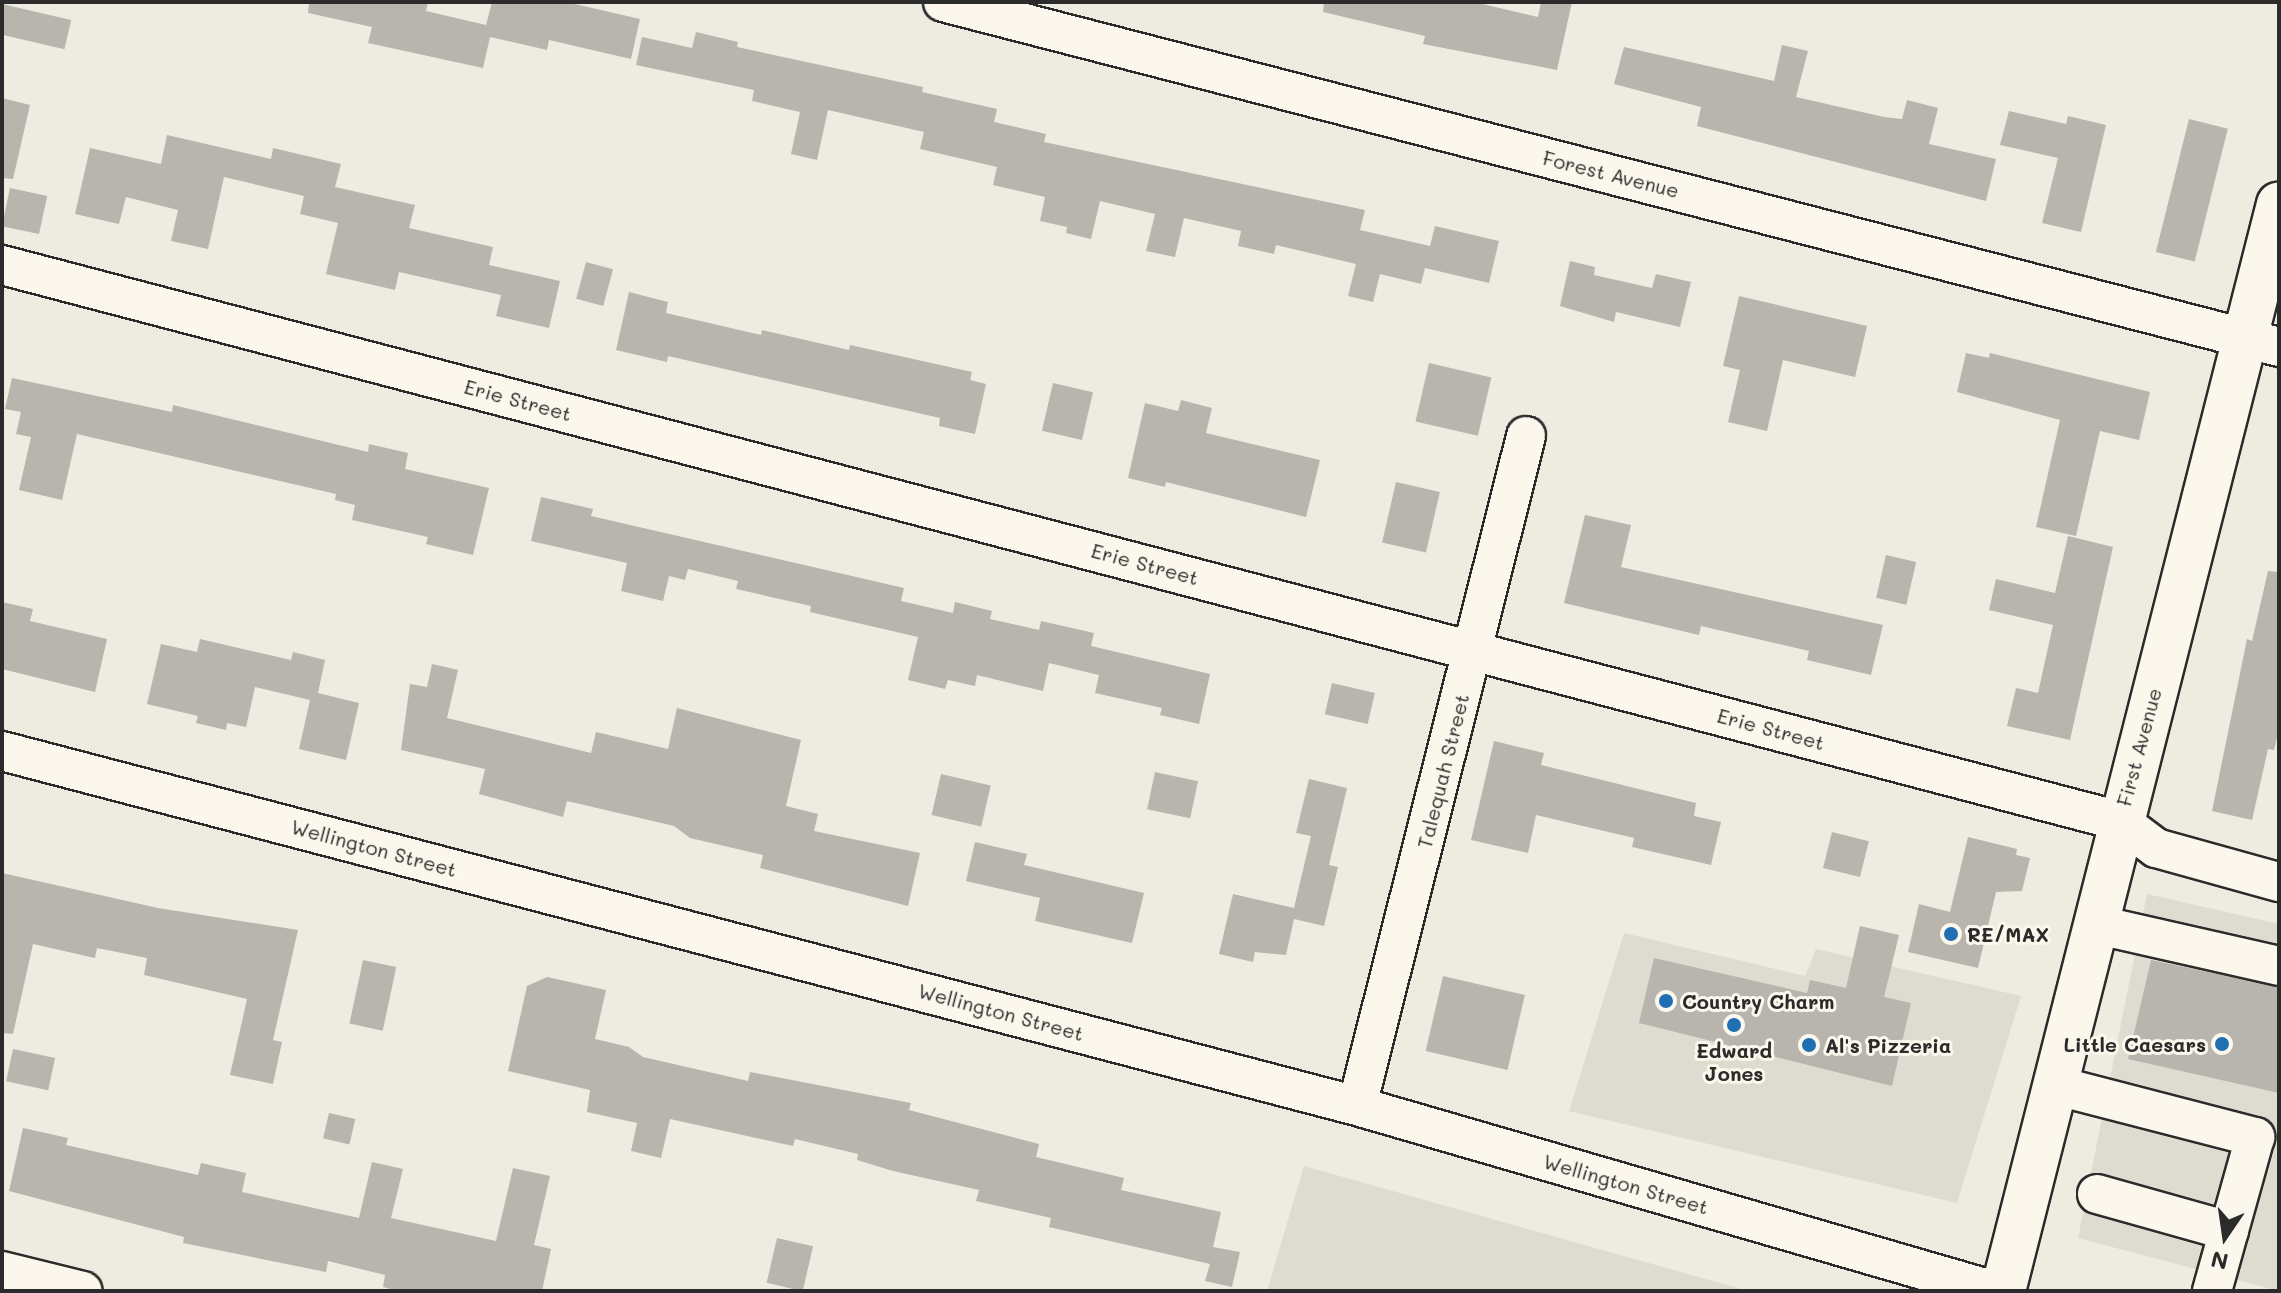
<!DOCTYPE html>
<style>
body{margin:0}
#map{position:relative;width:2281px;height:1293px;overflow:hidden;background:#eeebe0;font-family:Mali,sans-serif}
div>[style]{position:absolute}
.built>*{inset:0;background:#dedbd1}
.building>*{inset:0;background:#b8b5ae;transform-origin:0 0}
.roads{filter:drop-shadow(2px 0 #2b2b2b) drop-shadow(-2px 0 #2b2b2b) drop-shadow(0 2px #2b2b2b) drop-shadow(0 -2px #2b2b2b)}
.minor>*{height:38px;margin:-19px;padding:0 19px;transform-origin:19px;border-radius:19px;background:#fbf7ec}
.major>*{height:44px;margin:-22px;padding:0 22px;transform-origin:22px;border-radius:22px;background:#fbf7ec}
.dots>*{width:22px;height:22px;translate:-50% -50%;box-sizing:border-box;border:4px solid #fbf7ec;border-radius:50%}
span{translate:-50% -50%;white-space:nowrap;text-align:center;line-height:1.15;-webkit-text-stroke:6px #fbf7ec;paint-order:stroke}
.street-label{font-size:20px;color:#2b2b2b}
.poi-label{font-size:20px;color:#2b2b2b;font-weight:700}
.left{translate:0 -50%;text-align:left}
.right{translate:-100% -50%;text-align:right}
.frame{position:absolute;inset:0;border:4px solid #2b2b2b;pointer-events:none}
.north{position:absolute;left:2185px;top:1197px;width:80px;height:80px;-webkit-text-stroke:6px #fbf7ec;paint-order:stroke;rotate:193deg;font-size:22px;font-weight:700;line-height:32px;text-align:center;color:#2b2b2b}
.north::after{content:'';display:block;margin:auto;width:28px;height:36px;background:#2b2b2b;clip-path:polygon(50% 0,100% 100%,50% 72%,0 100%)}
</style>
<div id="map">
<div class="built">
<div style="clip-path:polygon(2147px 894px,2279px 924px,2279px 1291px,2078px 1238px)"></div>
<div style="clip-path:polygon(1624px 933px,1805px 976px,1816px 949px,2021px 996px,1957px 1203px,1569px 1111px)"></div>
<div style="clip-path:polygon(1304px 1166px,1727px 1285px,1748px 1291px,1267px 1291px)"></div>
</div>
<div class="building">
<div style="clip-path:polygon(309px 2px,428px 2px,426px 11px,486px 25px,492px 2px,566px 2px,640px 19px,631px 59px,549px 40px,547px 50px,490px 37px,483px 68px,368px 43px,372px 27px,308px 13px)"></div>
<div style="clip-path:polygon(1324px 2px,1474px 2px,1538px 17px,1541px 2px,1572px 2px,1557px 70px,1423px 44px,1425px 36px,1323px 12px)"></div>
<div style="left:2px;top:4px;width:71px;height:30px;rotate:13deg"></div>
<div style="clip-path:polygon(696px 32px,738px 42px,737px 47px,923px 87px,922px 92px,997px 109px,994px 122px,1046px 134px,1044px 142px,1365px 210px,1360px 230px,1430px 246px,1435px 226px,1499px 241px,1489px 283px,1425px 268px,1421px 284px,1380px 274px,1373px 302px,1348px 296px,1356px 264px,1276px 245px,1274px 254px,1238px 246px,1241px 231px,1184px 218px,1175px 257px,1146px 251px,1155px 214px,1100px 201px,1091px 239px,1066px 233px,1067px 227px,1040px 221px,1045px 197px,993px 185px,997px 167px,920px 149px,924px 132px,828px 110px,817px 160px,791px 154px,800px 112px,752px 101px,754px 90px,636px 65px,642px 37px,692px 48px)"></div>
<div style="clip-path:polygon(1782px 45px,1808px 51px,1796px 97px,1884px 117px,1902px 119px,1907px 100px,1938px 108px,1929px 144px,1996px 159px,1986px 201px,1697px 126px,1701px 107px,1614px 84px,1624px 47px,1774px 81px)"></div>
<div style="clip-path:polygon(2px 98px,30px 105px,13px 179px,2px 178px)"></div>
<div style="clip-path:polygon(2009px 111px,2066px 124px,2068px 116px,2106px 125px,2081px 232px,2042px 223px,2058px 158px,2000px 145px)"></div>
<div style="left:2189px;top:119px;width:40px;height:137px;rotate:14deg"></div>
<div style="clip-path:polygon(167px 135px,271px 159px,273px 148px,341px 164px,335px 187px,415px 205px,409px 228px,493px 247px,489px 265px,560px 281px,549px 328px,496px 316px,501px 295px,399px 272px,395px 290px,326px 274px,338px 223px,300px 214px,304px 196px,224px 177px,208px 249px,171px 241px,178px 210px,126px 197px,119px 224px,75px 214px,90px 148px,161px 164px)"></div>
<div style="left:10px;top:188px;width:38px;height:39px;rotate:12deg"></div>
<div style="clip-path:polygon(1570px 261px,1595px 267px,1594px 275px,1652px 288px,1656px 274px,1691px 282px,1680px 327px,1616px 312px,1614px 322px,1560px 306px)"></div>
<div style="left:586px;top:262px;width:28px;height:38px;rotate:15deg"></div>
<div style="clip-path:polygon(629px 292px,668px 302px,666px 313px,761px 335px,762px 330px,849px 350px,850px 345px,972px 372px,970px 380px,986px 384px,975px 434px,939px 426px,940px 418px,668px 356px,667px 362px,616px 350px)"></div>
<div style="clip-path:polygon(1739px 296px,1867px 326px,1855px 377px,1783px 360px,1767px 431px,1728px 422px,1740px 370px,1723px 366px)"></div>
<div style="clip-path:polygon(1966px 353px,1989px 358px,1990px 353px,2150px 392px,2139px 440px,2100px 431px,2076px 536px,2036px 527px,2060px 420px,1957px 392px)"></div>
<div style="left:1429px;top:363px;width:64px;height:60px;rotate:13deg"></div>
<div style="clip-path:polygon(12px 378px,172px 412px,173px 405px,368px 452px,369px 444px,408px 453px,405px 469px,489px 488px,473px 555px,426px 544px,428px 537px,352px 520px,355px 505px,335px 500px,336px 494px,77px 434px,62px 500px,19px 490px,31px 437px,16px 434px,21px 412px,5px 409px)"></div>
<div style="left:1053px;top:383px;width:41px;height:49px;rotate:13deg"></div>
<div style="clip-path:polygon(1181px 400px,1212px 408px,1206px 433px,1320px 460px,1306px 517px,1166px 482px,1165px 487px,1128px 478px,1145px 403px,1178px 411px)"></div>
<div style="left:1396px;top:482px;width:45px;height:62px;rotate:13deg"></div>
<div style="clip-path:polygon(541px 497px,593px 509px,591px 516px,904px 588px,901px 601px,953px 613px,955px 602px,992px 611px,990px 619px,1039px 630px,1041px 621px,1094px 633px,1091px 646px,1210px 674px,1199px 724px,1160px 715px,1162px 708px,1095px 693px,1099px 675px,1049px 663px,1043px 691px,977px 675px,975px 686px,948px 680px,945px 689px,908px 680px,918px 637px,810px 612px,811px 606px,736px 589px,738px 581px,688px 569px,685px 580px,669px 576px,663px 601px,621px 591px,627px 563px,531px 541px)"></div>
<div style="clip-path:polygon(1585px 515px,1631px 525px,1621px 567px,1883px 625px,1871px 675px,1807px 660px,1809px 651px,1701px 626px,1699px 635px,1564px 603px)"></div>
<div style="clip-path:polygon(2068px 536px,2113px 547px,2070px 740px,2007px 726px,2016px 688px,2038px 693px,2053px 625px,1989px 610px,1996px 579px,2055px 593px)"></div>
<div style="left:1886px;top:555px;width:31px;height:44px;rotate:13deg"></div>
<div style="clip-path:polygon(2268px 571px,2279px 572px,2279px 729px,2274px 750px,2268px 749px,2252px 820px,2212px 811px,2247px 639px,2252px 641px)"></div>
<div style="clip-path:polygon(2px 602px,33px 609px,30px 621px,107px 639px,95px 692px,2px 669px)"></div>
<div style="clip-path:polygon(200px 639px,291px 660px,293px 652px,325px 660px,318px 693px,359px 703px,346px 760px,299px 749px,310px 700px,255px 687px,246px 727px,227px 723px,226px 730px,196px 723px,198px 716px,147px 704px,161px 644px,197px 652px)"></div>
<div style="clip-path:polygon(432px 664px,458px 670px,447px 718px,591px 753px,596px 732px,668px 749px,677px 708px,801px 740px,786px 806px,818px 814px,814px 831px,920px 853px,908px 906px,760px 868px,763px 855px,690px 838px,674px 826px,567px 801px,563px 817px,479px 794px,485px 769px,401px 750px,410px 684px,427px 687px)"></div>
<div style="left:1332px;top:683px;width:44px;height:32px;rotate:13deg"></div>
<div style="clip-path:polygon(1494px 741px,1544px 753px,1541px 765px,1696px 803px,1694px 816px,1721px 822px,1711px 865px,1632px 847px,1634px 838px,1536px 815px,1528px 853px,1471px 840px)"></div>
<div style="left:1155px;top:772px;width:44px;height:38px;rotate:12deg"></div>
<div style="left:941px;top:774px;width:51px;height:42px;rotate:13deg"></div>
<div style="clip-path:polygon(1309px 779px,1347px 788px,1329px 865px,1338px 867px,1324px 926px,1294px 919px,1286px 955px,1255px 952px,1253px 962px,1219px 954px,1233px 894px,1294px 908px,1311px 836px,1296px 833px)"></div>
<div style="left:1832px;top:832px;width:38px;height:37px;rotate:14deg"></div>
<div style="clip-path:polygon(1968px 837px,2017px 849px,2016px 855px,2030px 858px,2022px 891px,1996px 892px,1978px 968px,1908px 952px,1919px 904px,1950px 912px)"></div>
<div style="clip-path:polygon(975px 842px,1027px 854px,1024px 865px,1144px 893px,1132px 943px,1035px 921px,1040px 898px,966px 881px)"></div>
<div style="clip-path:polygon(2px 873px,158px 908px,298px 930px,273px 1040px,282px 1042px,273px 1084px,230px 1075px,247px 999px,144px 975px,147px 958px,97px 948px,95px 958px,33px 944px,13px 1034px,2px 1033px)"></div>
<div style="clip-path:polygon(1860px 926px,1899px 935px,1884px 997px,1911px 1003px,1892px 1086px,1639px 1023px,1654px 958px,1807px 993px,1810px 980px,1846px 988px)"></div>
<div style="left:363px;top:960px;width:34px;height:65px;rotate:12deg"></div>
<div style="clip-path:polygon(2151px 960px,2279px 987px,2279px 1093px,2128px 1059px)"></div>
<div style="left:1443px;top:976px;width:84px;height:77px;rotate:13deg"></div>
<div style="clip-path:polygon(547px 977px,606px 990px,595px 1039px,629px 1047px,643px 1057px,748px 1081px,750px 1072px,911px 1103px,909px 1110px,1039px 1144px,1036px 1157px,1124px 1178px,1121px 1190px,1221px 1212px,1213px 1247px,1240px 1252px,1232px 1287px,1205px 1281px,1210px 1264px,1049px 1227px,1051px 1218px,976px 1201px,979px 1190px,893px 1171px,857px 1160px,858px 1154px,795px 1139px,793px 1146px,670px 1119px,661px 1158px,631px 1151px,637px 1123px,587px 1112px,590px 1090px,508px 1071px,527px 986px)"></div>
<div style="left:13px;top:1049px;width:43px;height:33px;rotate:12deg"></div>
<div style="left:329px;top:1113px;width:27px;height:26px;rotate:13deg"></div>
<div style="clip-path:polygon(23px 1128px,68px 1138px,66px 1145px,198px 1175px,201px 1163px,246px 1173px,242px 1192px,359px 1218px,372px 1162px,403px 1169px,391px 1218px,496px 1241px,513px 1168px,550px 1176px,534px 1245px,551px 1249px,542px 1291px,398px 1291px,383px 1287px,385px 1275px,328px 1261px,326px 1272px,183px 1243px,184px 1237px,9px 1191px)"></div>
<div style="left:777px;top:1238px;width:37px;height:46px;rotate:13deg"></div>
</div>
<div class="roads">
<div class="minor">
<div style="left:943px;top:2px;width:1380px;rotate:14.48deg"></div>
<div style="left:2px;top:265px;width:2190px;rotate:14.71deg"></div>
<div style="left:2120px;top:821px;width:45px;rotate:36.9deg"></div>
<div style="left:2156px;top:848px;width:128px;rotate:15.5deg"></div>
<div style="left:2px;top:751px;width:1401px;rotate:14.68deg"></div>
<div style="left:1357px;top:1106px;width:664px;rotate:16.17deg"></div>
<div style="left:2094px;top:924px;width:190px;rotate:12.8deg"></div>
<div style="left:2054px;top:1085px;width:208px;rotate:14.5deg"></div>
<div style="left:2255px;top:1137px;width:160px;rotate:105.6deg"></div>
<div style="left:1357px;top:1106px;width:691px;rotate:-75.84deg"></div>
<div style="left:2097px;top:1194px;width:137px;rotate:15.7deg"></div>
<div style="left:2px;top:1271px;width:83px;rotate:13.9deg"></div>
</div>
<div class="major">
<div style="left:2003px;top:1291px;width:1121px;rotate:-75.75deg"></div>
</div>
</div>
<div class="dots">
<div style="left:1951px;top:934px;background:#1f6fb2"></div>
<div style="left:1666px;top:1001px;background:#1f6fb2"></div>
<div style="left:1734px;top:1025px;background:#1f6fb2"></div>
<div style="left:2222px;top:1044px;background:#1f6fb2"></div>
<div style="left:1809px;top:1045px;background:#1f6fb2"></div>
</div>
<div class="street-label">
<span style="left:1611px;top:174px;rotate:14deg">Forest Avenue</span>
<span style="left:518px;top:400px;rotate:15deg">Erie Street</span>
<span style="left:1145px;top:564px;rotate:15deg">Erie Street</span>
<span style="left:1771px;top:729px;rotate:15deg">Erie Street</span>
<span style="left:2139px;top:747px;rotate:-75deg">First Avenue</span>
<span style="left:1443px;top:771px;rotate:-76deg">Talequah Street</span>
<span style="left:374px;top:848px;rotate:15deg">Wellington Street</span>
<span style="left:1001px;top:1012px;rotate:15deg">Wellington Street</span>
<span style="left:1626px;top:1184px;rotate:16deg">Wellington Street</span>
</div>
<div class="poi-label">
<span class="left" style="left:1967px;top:934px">RE/MAX</span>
<span class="left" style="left:1682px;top:1001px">Country Charm</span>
<span class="right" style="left:2206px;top:1044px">Little Caesars</span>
<span class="left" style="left:1825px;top:1045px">Al's Pizzeria</span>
<span style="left:1734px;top:1062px">Edward<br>Jones</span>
</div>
<div class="frame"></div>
<div class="north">N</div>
</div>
